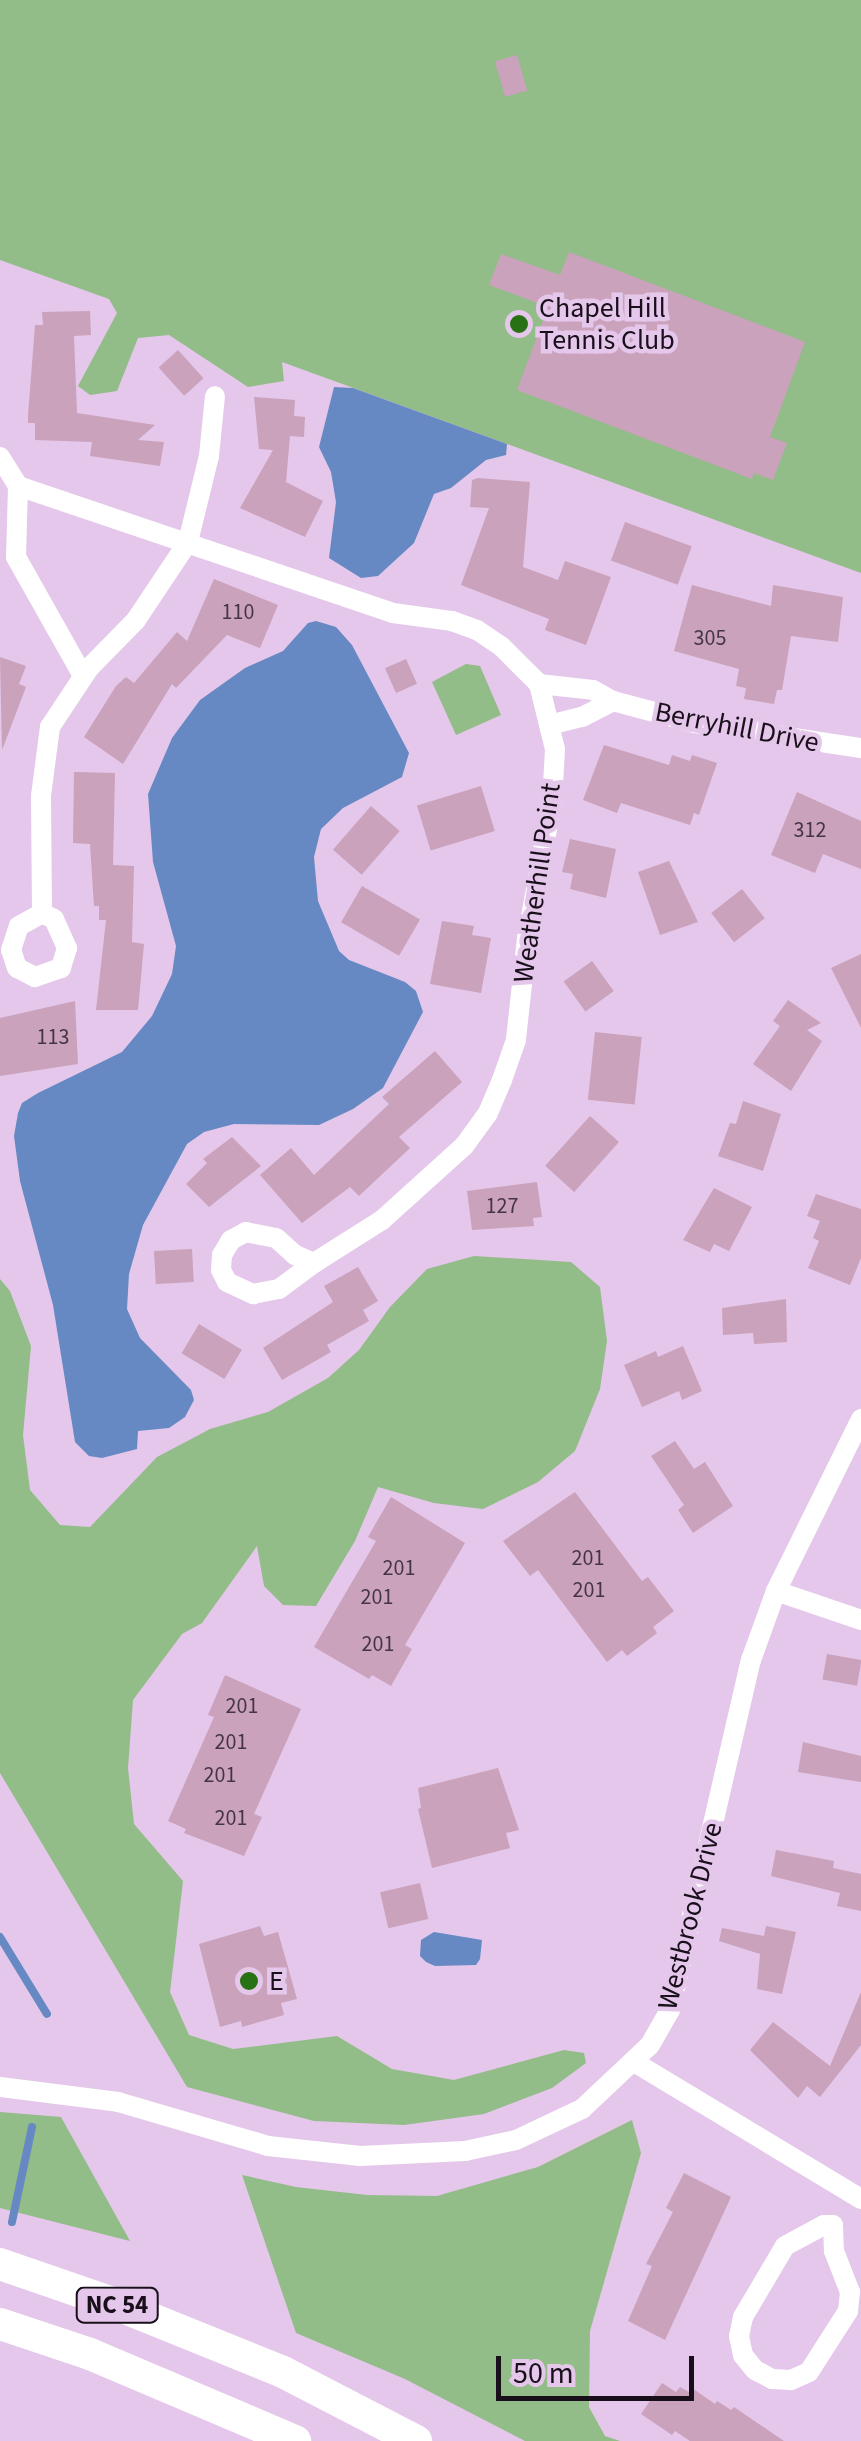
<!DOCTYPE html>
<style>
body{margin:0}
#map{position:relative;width:861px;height:2441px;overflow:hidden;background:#e4c7ea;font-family:"Source Sans 3",sans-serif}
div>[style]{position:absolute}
.green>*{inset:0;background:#92bc88}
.water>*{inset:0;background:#6689c3}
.stream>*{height:8px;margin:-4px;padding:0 4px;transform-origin:4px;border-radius:4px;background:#6689c3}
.building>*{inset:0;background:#caa2bb;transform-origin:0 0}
.minor>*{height:20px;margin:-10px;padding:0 10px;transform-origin:10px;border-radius:10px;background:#fff}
.trunk>*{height:32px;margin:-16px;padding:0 16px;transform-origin:16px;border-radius:16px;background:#fff}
.dots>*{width:28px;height:28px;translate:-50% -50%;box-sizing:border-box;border:5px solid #e4c7ea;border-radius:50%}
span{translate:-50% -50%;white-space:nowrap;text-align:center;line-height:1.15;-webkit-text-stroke:9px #e4c7ea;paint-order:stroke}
.number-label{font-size:22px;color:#453443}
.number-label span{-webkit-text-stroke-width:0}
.shield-label span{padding:2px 8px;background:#e4c7ea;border:2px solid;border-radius:8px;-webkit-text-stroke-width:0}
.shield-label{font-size:25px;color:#190f1b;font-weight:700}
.poi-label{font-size:28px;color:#190f1b}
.left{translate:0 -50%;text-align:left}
.street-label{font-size:28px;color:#190f1b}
.scale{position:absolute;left:496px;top:2356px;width:198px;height:45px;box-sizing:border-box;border:5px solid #190f1b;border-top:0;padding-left:12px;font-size:30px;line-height:35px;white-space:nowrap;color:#190f1b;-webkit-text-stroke:8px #e4c7ea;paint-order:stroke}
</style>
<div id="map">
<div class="green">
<div style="clip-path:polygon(0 0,861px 0,861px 573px,282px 362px,284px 381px,248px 387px,169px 335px,138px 338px,117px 391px,90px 395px,78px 386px,117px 313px,109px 299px,0 260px)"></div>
<div style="clip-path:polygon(466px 664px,480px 666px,501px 715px,456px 735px,432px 682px)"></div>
<div style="clip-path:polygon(474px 1256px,571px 1262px,600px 1287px,607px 1341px,600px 1389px,575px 1451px,538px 1482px,483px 1509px,434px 1503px,378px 1487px,355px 1541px,316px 1606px,283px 1605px,264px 1586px,257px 1546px,202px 1623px,182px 1634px,133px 1700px,128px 1768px,134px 1824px,183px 1881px,170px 1992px,189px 2035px,233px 2049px,337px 2036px,392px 2069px,454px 2080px,564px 2050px,584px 2053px,586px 2063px,552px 2088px,484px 2114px,404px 2125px,314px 2121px,187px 2087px,0 1773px,0 1279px,10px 1291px,31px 1346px,23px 1435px,30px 1490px,60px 1525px,90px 1527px,157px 1457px,210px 1429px,268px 1412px,328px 1378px,359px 1350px,390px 1307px,427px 1269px)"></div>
<div style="clip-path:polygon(0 2112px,61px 2117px,130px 2241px,0 2208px)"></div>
<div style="clip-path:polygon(632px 2120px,641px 2153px,590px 2331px,589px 2407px,605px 2436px,620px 2441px,525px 2441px,405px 2379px,296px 2333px,242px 2175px,296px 2187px,367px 2195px,437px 2196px,538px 2167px)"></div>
</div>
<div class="water">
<div style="clip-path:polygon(334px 387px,353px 388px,507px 444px,506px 455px,486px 460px,451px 488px,434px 494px,414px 543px,378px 576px,361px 578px,329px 558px,336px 502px,331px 472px,319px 447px)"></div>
<div style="clip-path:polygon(316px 621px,336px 627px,352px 645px,409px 753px,402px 777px,343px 808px,321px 829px,314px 857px,318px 901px,339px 951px,349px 960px,405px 982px,416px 991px,423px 1012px,383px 1088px,353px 1109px,319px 1125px,234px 1124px,204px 1132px,187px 1144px,143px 1225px,129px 1274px,127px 1309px,140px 1338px,191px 1390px,194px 1400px,185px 1417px,169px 1428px,138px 1431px,137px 1449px,102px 1458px,89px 1456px,75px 1442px,53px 1305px,20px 1181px,14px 1136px,18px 1113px,22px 1103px,38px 1093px,122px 1052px,152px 1016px,172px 974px,176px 946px,153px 862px,148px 794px,172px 738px,200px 700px,245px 668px,283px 651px,308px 623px)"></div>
<div style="clip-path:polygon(434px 1932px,482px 1940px,480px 1959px,476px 1965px,435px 1966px,426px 1962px,420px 1956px,421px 1940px)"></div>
</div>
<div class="stream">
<div style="left:0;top:1937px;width:90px;rotate:58.6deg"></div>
<div style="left:12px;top:2222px;width:97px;rotate:-78.1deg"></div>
</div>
<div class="building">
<div style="left:517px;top:55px;width:37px;height:23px;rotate:74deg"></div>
<div style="clip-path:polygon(569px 252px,805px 342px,770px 437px,787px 443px,773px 480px,754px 473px,752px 479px,517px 390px,548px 307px,489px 285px,501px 254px,560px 275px)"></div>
<div style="clip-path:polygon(90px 311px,91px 335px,74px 336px,77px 413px,155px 425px,138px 440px,164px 442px,160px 466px,90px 456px,92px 442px,35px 440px,35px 423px,28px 423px,28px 415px,35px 325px,43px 325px,42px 312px)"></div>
<div style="left:178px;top:350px;width:38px;height:26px;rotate:48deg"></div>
<div style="clip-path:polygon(254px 397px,295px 400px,294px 416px,305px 417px,304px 437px,290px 436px,286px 482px,323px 501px,305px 537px,240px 508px,273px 450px,259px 449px)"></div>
<div style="clip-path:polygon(478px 478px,530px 482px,523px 567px,558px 580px,565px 561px,611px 577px,586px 645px,545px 630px,549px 619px,461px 585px,489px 508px,470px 507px,472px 480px)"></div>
<div style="left:625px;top:522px;width:71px;height:41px;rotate:20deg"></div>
<div style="clip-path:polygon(214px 579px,278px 605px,260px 648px,227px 635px,176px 688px,172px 684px,123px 764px,84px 737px,116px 686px,126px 677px,134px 683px,177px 632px,187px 641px)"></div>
<div style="clip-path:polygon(692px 585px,771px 606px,773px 585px,843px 597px,838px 642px,791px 636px,782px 690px,777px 690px,774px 704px,744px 699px,746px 688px,736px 686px,739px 669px,674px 651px)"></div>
<div style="clip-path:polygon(0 657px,26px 666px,19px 684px,26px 687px,2px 750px)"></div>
<div style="left:406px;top:659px;width:27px;height:23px;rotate:66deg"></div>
<div style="clip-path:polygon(604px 745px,669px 765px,672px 755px,690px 761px,692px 755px,717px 763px,699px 815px,694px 813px,690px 825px,621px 803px,617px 813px,583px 800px)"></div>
<div style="clip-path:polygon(74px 772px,115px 773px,113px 865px,134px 866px,132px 942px,144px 944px,138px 1010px,96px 1010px,106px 920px,99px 920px,99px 906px,94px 906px,90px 844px,73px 843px)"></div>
<div style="left:481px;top:786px;width:47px;height:67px;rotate:73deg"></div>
<div style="clip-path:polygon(797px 792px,861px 821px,861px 869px,823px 854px,815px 873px,771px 855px)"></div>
<div style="left:371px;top:806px;width:38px;height:58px;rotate:41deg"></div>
<div style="clip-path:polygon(570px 839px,616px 849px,606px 898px,570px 889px,573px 874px,562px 872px)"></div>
<div style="clip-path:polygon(669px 861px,698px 922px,660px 935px,638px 872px)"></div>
<div style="left:362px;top:886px;width:67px;height:42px;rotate:30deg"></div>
<div style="left:742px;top:889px;width:37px;height:39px;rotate:52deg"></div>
<div style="clip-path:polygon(442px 921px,474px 926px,472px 935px,491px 938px,481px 993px,430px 984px)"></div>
<div style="clip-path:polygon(861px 954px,861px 1028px,831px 968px)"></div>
<div style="left:592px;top:961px;width:37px;height:35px;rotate:54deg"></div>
<div style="clip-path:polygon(788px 1000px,821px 1023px,807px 1030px,822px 1041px,791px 1091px,753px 1064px,780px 1026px,773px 1021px)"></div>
<div style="clip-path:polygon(75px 1001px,78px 1064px,0 1076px,0 1018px)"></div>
<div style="left:595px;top:1032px;width:47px;height:68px;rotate:6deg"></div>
<div style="clip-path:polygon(435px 1051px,462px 1082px,399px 1137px,410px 1148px,359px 1196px,350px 1187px,302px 1223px,260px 1175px,291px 1148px,314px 1175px,389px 1104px,382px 1097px)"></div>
<div style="clip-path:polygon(743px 1101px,781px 1114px,763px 1171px,718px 1156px,730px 1123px,736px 1124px)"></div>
<div style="left:590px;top:1116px;width:39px;height:67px;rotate:42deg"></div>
<div style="clip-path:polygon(232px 1137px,261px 1166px,209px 1207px,186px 1184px,207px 1163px,203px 1159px)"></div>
<div style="clip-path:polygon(537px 1182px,542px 1217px,533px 1218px,534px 1226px,472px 1230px,467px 1191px)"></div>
<div style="clip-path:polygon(714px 1188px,752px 1207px,729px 1251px,714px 1244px,710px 1252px,683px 1240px)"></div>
<div style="clip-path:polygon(816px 1194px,861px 1209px,861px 1258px,850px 1285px,808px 1268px,819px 1241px,813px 1238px,820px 1221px,807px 1216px)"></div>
<div style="left:192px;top:1249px;width:33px;height:38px;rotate:87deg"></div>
<div style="clip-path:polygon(358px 1267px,378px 1301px,363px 1310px,369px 1321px,327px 1345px,331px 1352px,282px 1380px,263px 1348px,333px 1302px,324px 1286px)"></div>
<div style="clip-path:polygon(786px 1299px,787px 1342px,754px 1344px,753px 1333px,723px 1335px,722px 1308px)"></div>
<div style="left:199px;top:1324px;width:50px;height:34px;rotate:31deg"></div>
<div style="clip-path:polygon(683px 1346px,702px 1391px,682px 1400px,679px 1391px,642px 1407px,624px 1365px,656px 1351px,658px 1357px)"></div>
<div style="clip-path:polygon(675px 1441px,694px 1469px,705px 1462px,733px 1506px,693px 1533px,678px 1510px,684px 1505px,651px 1456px)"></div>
<div style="clip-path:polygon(575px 1492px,642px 1581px,648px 1577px,674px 1611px,653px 1627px,657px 1633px,627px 1656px,622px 1650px,607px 1662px,538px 1570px,530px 1576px,503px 1541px)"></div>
<div style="clip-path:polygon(391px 1497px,465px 1543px,405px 1645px,412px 1649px,391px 1686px,372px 1675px,369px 1679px,314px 1647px,376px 1541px,368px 1537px)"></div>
<div style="left:827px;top:1654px;width:35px;height:26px;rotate:10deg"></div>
<div style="clip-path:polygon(225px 1675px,301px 1709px,254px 1814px,262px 1817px,244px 1856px,184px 1833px,186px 1829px,168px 1821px,214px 1717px,208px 1715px)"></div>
<div style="clip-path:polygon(803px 1742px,861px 1756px,861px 1782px,798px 1772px)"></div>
<div style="clip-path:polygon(498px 1768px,519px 1830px,506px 1833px,510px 1848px,432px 1868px,418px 1809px,421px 1808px,418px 1788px)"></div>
<div style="clip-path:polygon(776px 1850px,834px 1861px,833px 1868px,861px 1874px,861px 1911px,837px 1906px,840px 1893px,771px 1876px)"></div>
<div style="left:420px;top:1883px;width:37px;height:41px;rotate:77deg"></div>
<div style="clip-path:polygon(260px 1926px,264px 1936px,278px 1932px,297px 1999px,281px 2003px,284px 2015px,242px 2027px,241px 2021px,220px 2027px,199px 1944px)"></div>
<div style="clip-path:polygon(766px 1926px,796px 1932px,782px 1994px,757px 1989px,760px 1954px,719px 1941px,722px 1928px,764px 1936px)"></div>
<div style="clip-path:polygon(861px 1992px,861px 2045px,820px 2097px,807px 2086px,798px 2098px,750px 2050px,773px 2022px,830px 2066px)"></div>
<div style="clip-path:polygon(684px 2173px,731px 2197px,665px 2340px,628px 2321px,652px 2266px,646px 2264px,673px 2212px,666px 2208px)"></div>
<div style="clip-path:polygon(662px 2383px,676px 2392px,680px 2387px,689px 2392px,692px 2388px,715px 2404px,717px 2401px,731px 2410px,734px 2407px,784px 2441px,690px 2441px,675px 2431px,672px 2435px,641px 2414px)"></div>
</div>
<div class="minor">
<div style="left:0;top:457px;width:34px;rotate:58deg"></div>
<div style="left:18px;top:486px;width:396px;rotate:18.7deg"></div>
<div style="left:393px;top:613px;width:60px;rotate:7.7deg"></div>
<div style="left:452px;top:621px;width:27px;rotate:20deg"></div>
<div style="left:477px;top:630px;width:29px;rotate:34deg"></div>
<div style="left:501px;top:646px;width:54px;rotate:45deg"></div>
<div style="left:539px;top:684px;width:67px;rotate:76.2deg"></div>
<div style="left:555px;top:749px;width:53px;rotate:93.2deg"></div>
<div style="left:552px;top:802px;width:138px;rotate:100.4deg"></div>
<div style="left:527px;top:938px;width:103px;rotate:96.2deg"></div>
<div style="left:516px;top:1040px;width:42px;rotate:109.3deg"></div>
<div style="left:502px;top:1080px;width:36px;rotate:113deg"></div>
<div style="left:488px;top:1113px;width:39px;rotate:126deg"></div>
<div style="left:465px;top:1145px;width:112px;rotate:137.9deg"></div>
<div style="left:382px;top:1220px;width:80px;rotate:147.7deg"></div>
<div style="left:314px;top:1263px;width:21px;rotate:-157deg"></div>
<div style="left:295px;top:1255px;width:25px;rotate:-138deg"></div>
<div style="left:276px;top:1238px;width:31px;rotate:-169deg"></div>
<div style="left:246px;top:1232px;width:17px;rotate:152deg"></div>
<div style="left:231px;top:1240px;width:17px;rotate:121deg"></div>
<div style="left:222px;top:1255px;width:15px;rotate:94deg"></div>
<div style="left:221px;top:1270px;width:13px;rotate:63deg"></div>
<div style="left:227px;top:1282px;width:29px;rotate:25deg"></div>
<div style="left:253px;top:1294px;width:26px;rotate:-11deg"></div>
<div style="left:279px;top:1289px;width:44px;rotate:-36.6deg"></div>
<div style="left:18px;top:486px;width:71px;rotate:91.6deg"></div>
<div style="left:16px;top:557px;width:137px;rotate:60.6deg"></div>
<div style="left:539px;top:684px;width:54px;rotate:6.3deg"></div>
<div style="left:593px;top:690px;width:23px;rotate:29deg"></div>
<div style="left:613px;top:701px;width:85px;rotate:15deg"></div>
<div style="left:695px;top:723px;width:168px;rotate:8.6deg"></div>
<div style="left:549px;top:725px;width:34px;rotate:-14deg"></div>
<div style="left:582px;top:717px;width:35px;rotate:-27deg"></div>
<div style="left:42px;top:913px;width:13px;rotate:27deg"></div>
<div style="left:54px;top:919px;width:32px;rotate:66deg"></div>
<div style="left:67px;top:948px;width:21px;rotate:107deg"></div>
<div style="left:61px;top:968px;width:28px;rotate:161deg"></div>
<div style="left:35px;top:977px;width:20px;rotate:-153deg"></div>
<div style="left:17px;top:968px;width:19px;rotate:-108deg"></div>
<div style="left:11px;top:950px;width:25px;rotate:-72deg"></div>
<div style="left:19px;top:926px;width:26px;rotate:-29deg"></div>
<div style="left:42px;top:913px;width:117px;rotate:-90.5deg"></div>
<div style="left:41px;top:796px;width:70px;rotate:-82.6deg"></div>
<div style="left:50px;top:727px;width:71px;rotate:-56.5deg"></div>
<div style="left:89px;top:668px;width:67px;rotate:-45.6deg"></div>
<div style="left:136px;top:620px;width:94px;rotate:-56.3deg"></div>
<div style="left:188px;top:542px;width:89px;rotate:-76.3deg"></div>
<div style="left:209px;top:456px;width:60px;rotate:-84.3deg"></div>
<div style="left:776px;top:1591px;width:90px;rotate:18.8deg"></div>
<div style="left:634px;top:2062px;width:265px;rotate:31.1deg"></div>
<div style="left:0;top:2087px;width:119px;rotate:7.2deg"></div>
<div style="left:118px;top:2102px;width:156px;rotate:16.3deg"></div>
<div style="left:268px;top:2146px;width:93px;rotate:6.2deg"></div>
<div style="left:360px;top:2156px;width:105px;rotate:-2.7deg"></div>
<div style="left:465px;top:2151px;width:52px;rotate:-12.2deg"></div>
<div style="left:516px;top:2140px;width:73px;rotate:-25.2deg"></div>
<div style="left:582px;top:2109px;width:93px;rotate:-43.3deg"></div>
<div style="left:650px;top:2045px;width:40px;rotate:-60.3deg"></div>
<div style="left:670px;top:2010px;width:359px;rotate:-77deg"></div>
<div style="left:751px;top:1660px;width:73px;rotate:-70.1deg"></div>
<div style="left:776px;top:1591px;width:192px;rotate:-63.7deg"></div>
<div style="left:824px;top:2225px;width:9px"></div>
<div style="left:833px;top:2225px;width:26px;rotate:88deg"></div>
<div style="left:834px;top:2251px;width:44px;rotate:68.7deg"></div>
<div style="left:850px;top:2292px;width:19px;rotate:96deg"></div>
<div style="left:848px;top:2311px;width:72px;rotate:122.6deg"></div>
<div style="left:809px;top:2372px;width:20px;rotate:156deg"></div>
<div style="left:791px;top:2380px;width:19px;rotate:-177deg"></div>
<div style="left:772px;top:2379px;width:19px;rotate:-152deg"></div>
<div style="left:755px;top:2370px;width:19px;rotate:-129deg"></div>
<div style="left:743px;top:2355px;width:19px;rotate:-102deg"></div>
<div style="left:739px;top:2336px;width:19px;rotate:-78deg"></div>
<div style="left:743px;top:2317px;width:82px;rotate:-59.4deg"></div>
<div style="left:785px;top:2246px;width:44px;rotate:-28.3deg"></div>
</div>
<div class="trunk">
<div style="left:0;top:2264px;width:116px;rotate:19.1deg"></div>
<div style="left:110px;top:2302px;width:187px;rotate:22deg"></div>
<div style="left:283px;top:2372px;width:150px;rotate:27.4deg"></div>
<div style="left:0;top:2324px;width:95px;rotate:18.4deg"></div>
<div style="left:90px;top:2354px;width:223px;rotate:23deg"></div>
</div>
<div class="dots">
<div style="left:519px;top:324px;background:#287114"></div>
<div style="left:249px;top:1981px;background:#287114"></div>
</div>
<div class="number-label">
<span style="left:238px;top:613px">110</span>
<span style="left:710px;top:639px">305</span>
<span style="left:810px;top:831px">312</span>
<span style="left:53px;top:1038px">113</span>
<span style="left:502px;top:1207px">127</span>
<span style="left:588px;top:1559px">201</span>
<span style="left:399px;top:1569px">201</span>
<span style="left:589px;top:1591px">201</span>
<span style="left:377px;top:1598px">201</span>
<span style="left:378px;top:1645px">201</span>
<span style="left:242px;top:1707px">201</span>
<span style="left:231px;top:1743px">201</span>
<span style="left:220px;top:1776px">201</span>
<span style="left:231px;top:1819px">201</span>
</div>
<div class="shield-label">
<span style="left:117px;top:2305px">NC 54</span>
</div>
<div class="poi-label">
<span class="left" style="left:539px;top:324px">Chapel Hill<br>Tennis Club</span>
<span class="left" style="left:269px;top:1981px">E</span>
</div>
<div class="street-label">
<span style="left:737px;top:727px;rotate:11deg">Berryhill Drive</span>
<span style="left:537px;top:883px;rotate:-82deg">Weatherhill Point</span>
<span style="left:690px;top:1916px;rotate:-76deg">Westbrook Drive</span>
</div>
<div class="scale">50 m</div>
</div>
